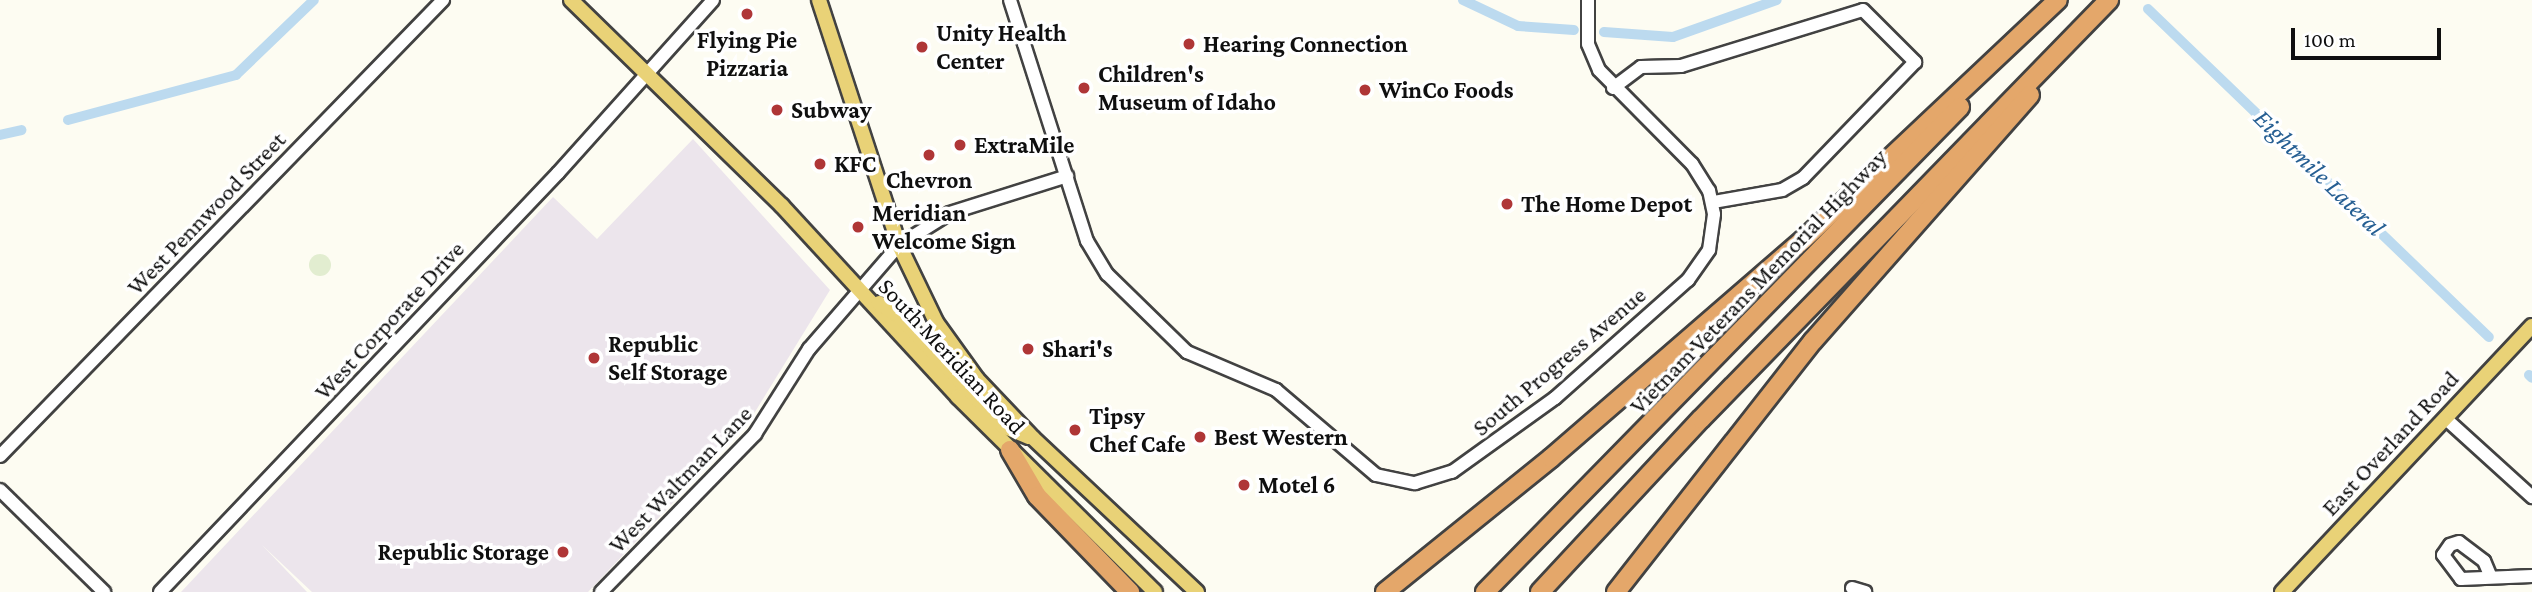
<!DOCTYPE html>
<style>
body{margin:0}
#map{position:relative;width:2532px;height:592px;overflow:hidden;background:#fdfcf2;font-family:"Crimson Pro",serif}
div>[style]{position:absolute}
.industrial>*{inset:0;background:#ece5ec}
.pitch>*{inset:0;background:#e2edd0}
.round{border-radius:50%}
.canal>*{height:10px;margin:-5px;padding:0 5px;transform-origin:5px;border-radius:5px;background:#bcdaef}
.roads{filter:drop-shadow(2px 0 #424242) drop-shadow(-2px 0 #424242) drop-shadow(0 2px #424242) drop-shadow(0 -2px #424242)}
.minor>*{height:12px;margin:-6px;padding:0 6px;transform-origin:6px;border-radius:6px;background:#fff}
.major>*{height:14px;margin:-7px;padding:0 7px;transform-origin:7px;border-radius:7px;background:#e9d277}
.highway>*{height:18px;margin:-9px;padding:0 9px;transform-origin:9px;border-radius:9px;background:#e4a76a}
.dots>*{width:19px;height:19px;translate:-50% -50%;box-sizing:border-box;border:4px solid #fff;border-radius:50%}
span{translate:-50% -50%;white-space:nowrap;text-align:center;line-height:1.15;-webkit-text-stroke:7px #fff;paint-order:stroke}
.poi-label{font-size:24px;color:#0f0f0f;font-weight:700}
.left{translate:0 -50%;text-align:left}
.right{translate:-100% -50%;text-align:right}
.street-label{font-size:24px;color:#0f0f0f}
.water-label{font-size:26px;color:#265f93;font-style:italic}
.scale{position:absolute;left:2291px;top:28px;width:150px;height:32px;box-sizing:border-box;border:4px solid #0f0f0f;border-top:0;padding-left:9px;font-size:21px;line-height:24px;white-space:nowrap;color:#0f0f0f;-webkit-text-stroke:5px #fff;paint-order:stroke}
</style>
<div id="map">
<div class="industrial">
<div style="clip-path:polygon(693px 139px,830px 290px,747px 425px,588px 592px,312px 592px,262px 545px,307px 592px,181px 592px,553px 197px,597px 239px)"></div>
</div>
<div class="pitch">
<div class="round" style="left:309px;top:254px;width:22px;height:22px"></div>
</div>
<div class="canal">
<div style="left:1463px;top:0;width:61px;rotate:25.3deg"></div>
<div style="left:1518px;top:26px;width:56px;rotate:4.1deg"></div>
<div style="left:2148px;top:9px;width:473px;rotate:43.9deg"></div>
<div style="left:1604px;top:32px;width:69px;rotate:4.1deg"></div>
<div style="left:1673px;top:37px;width:110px;rotate:-19.6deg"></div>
<div style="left:68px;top:120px;width:174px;rotate:-15deg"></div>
<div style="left:236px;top:75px;width:108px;rotate:-43.9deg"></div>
<div style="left:0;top:135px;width:22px;rotate:-13deg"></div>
<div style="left:2529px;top:375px;width:4px;rotate:45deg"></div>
</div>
<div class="roads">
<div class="minor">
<div style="left:1010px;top:0;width:253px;rotate:72.3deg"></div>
<div style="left:1087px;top:241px;width:39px;rotate:59deg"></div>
<div style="left:1107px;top:274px;width:112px;rotate:44.3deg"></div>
<div style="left:1187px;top:352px;width:97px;rotate:23.1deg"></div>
<div style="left:1276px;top:390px;width:131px;rotate:40.4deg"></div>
<div style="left:1376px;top:475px;width:40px;rotate:12deg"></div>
<div style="left:1415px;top:483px;width:39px;rotate:-17deg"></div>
<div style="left:1452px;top:472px;width:127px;rotate:-35.7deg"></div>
<div style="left:1555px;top:398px;width:178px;rotate:-41.6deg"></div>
<div style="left:1688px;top:280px;width:37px;rotate:-55deg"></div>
<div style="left:1709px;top:250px;width:36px;rotate:-82deg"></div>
<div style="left:1714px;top:214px;width:24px;rotate:-102deg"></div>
<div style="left:1709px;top:191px;width:32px;rotate:-122deg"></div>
<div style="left:1692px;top:164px;width:132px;rotate:-134.7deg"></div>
<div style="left:1599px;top:70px;width:28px;rotate:-113deg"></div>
<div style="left:1588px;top:44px;width:44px;rotate:-90deg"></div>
<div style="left:1613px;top:88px;width:35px;rotate:-37deg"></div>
<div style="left:1641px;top:67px;width:40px;rotate:-1.4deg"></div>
<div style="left:1681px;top:66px;width:190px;rotate:-17.1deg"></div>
<div style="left:1863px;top:10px;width:74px;rotate:45deg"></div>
<div style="left:1915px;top:62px;width:161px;rotate:134deg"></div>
<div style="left:1803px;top:178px;width:24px;rotate:150deg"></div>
<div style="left:1782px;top:190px;width:70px;rotate:170.1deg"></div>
<div style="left:2445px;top:418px;width:118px;rotate:42.2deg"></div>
<div style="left:0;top:456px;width:636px;rotate:-45.83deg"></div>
<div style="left:0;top:490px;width:146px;rotate:44.4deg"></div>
<div style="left:2490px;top:575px;width:15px;rotate:-113deg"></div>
<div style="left:2484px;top:561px;width:31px;rotate:-143deg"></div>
<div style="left:2459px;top:542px;width:9px;rotate:162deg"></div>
<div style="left:2450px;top:545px;width:12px;rotate:125deg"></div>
<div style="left:2443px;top:555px;width:30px;rotate:53deg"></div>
<div style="left:2461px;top:579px;width:71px;rotate:-2.4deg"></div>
<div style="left:1852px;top:588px;width:14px;rotate:17deg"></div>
<div style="left:160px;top:592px;width:578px;rotate:-46.47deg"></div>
<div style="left:558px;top:173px;width:232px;rotate:-48.1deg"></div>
<div style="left:601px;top:592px;width:221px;rotate:-45.7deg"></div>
<div style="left:755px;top:434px;width:101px;rotate:-57.6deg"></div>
<div style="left:809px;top:349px;width:138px;rotate:-49.1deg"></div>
<div style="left:899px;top:245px;width:60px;rotate:-32.1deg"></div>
<div style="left:950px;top:213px;width:123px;rotate:-17.5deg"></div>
</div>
<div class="major">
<div style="left:571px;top:0;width:295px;rotate:44.3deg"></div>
<div style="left:782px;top:206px;width:260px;rotate:47.3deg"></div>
<div style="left:958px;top:397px;width:277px;rotate:44.7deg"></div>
<div style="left:819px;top:0;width:258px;rotate:71.9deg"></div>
<div style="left:899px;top:245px;width:85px;rotate:64.3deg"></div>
<div style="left:936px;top:322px;width:70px;rotate:54.3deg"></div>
<div style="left:977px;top:379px;width:81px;rotate:46.5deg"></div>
<div style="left:1033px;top:438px;width:225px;rotate:43.2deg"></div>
<div style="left:879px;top:303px;width:25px;rotate:34deg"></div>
<div style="left:900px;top:317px;width:150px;rotate:46.6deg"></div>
<div style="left:1003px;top:426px;width:28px;rotate:23deg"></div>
<div style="left:2282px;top:592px;width:365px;rotate:-46.8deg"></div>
</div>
<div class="highway">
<div style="left:1010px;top:450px;width:53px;rotate:59.6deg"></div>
<div style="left:1037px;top:496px;width:134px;rotate:45.9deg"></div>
<div style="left:1385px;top:592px;width:213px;rotate:-38.9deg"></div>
<div style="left:1551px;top:458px;width:333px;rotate:-40.9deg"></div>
<div style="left:1803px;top:240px;width:350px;rotate:-43.3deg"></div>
<div style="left:1485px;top:592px;width:679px;rotate:-45.6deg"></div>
<div style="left:1540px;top:592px;width:236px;rotate:-47.1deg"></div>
<div style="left:1701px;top:419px;width:585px;rotate:-45.76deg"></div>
<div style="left:1616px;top:592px;width:319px;rotate:-51.9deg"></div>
<div style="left:1813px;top:341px;width:328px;rotate:-48.6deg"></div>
</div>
</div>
<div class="dots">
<div style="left:747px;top:14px;background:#af3637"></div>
<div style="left:1189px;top:44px;background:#af3637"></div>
<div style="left:922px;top:47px;background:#af3637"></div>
<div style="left:1084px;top:88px;background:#af3637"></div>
<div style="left:1365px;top:90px;background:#af3637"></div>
<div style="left:777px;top:110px;background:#af3637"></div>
<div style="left:960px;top:145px;background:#af3637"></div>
<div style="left:929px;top:155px;background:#af3637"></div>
<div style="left:820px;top:164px;background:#af3637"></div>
<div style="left:1507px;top:204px;background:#af3637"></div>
<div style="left:858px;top:227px;background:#af3637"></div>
<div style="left:1028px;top:349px;background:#af3637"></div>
<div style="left:594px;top:358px;background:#af3637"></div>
<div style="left:1075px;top:430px;background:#af3637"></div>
<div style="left:1200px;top:437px;background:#af3637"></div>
<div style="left:1244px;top:485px;background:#af3637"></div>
<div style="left:563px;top:552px;background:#af3637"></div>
</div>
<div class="poi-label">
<span class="left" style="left:936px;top:47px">Unity Health<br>Center</span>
<span style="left:747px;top:54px">Flying Pie<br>Pizzaria</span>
<span class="left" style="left:1203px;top:44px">Hearing Connection</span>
<span class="left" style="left:1098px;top:88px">Children's<br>Museum of Idaho</span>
<span class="left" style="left:1379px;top:90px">WinCo Foods</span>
<span class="left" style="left:791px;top:110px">Subway</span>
<span class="left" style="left:974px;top:145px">ExtraMile</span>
<span class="left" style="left:834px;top:164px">KFC</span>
<span style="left:929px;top:180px">Chevron</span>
<span class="left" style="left:1521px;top:204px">The Home Depot</span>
<span class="left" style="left:872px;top:227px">Meridian<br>Welcome Sign</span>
<span class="left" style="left:608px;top:358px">Republic<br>Self Storage</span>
<span class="left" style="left:1042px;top:349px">Shari's</span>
<span class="left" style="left:1089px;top:430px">Tipsy<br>Chef Cafe</span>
<span class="left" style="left:1214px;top:437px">Best Western</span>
<span class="left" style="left:1258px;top:485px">Motel 6</span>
<span class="right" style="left:549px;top:552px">Republic Storage</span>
</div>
<div class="street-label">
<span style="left:206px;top:213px;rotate:-46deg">West Pennwood Street</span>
<span style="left:1758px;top:281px;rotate:-46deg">Vietnam Veterans Memorial Highway</span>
<span style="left:389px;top:320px;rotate:-47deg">West Corporate Drive</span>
<span style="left:952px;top:356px;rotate:47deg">South Meridian Road</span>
<span style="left:1559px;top:361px;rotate:-40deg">South Progress Avenue</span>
<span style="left:2390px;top:443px;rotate:-47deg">East Overland Road</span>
<span style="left:680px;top:479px;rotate:-46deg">West Waltman Lane</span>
</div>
<div class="water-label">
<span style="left:2319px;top:173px;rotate:44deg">Eightmile Lateral</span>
</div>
<div class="scale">100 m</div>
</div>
